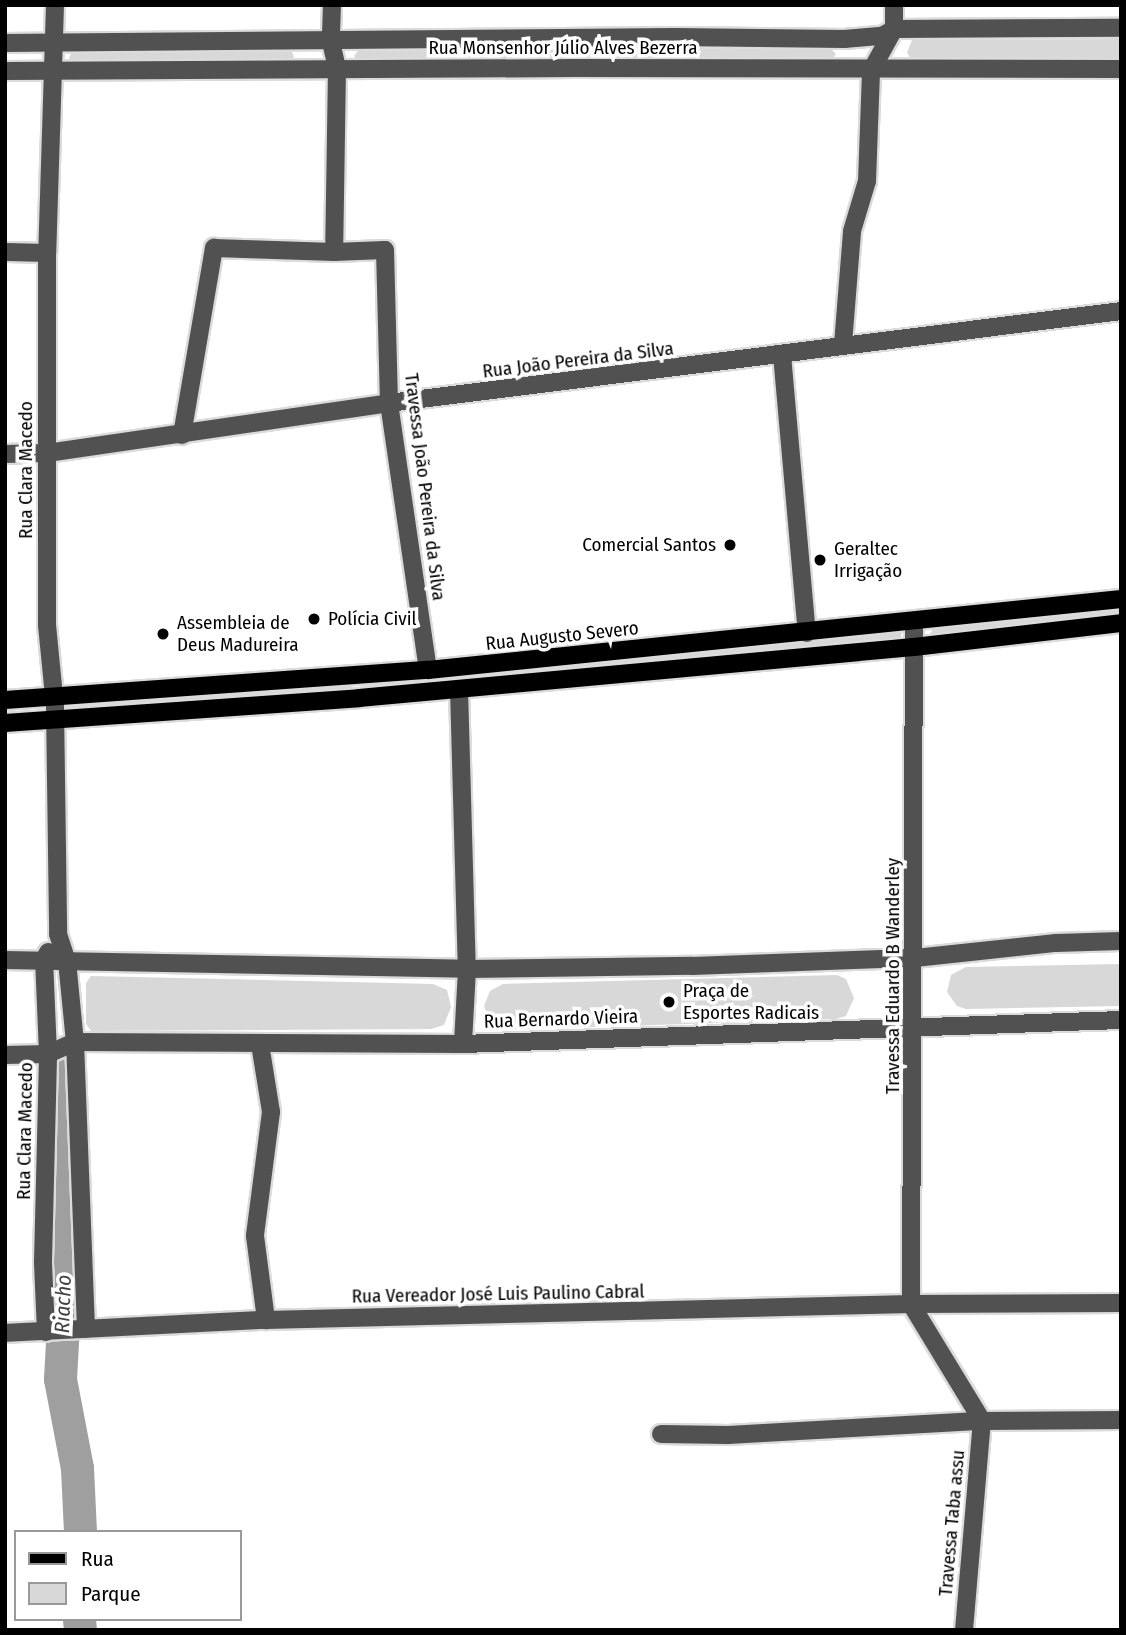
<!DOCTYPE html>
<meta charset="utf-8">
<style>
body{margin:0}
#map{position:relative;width:1126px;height:1635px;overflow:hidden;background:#fff;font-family:"Fira Sans Condensed",sans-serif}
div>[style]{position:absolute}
.green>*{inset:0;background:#d8d8d8}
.river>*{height:33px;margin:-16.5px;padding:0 16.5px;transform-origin:16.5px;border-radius:16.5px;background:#9f9f9f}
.roads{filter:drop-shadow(2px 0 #dbdbdb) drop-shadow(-2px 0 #dbdbdb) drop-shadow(0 2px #dbdbdb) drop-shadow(0 -2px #dbdbdb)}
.minor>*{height:18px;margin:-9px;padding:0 9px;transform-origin:9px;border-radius:9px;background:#515151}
.major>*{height:18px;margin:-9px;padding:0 9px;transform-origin:9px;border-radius:9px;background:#000}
.dots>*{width:19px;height:19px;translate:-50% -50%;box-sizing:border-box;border:4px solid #fff;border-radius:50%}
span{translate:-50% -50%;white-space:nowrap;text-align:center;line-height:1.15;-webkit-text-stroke:7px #fff;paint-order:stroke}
.street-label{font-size:19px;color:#000}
.poi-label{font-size:19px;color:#000}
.right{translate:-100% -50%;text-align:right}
.left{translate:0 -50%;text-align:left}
.water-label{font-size:21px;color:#404040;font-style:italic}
.frame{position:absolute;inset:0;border:7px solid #000;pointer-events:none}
.legend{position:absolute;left:14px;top:1530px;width:228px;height:91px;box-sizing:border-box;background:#fff;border:2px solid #999;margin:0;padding:9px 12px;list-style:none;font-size:21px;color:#000}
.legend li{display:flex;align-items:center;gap:14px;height:35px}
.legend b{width:35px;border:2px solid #999}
</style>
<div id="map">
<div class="green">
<div style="clip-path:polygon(1121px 39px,1121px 58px,912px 60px,907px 53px,912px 40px)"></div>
<div style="clip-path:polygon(476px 47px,830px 48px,836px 54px,832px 60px,356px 61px,354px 56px,360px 48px)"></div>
<div style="clip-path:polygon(290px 49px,294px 56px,292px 61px,68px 61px,72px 51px)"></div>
<div style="clip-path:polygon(1121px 606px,1121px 614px,934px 638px,929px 635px,933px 629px)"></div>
<div style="clip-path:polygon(897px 631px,902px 633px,900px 640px,364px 690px,363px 687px,366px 683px)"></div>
<div style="clip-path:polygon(351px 684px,352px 690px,72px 710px,73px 704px,78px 702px)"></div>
<div style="clip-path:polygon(1121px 964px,1121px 1006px,966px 1009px,957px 1006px,947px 992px,951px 975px,966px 967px)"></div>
<div style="clip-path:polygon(837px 975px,846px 979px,854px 998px,846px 1016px,836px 1019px,503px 1030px,490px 1022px,484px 1006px,490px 991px,503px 984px)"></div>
<div style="clip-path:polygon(91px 976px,433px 984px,447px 990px,451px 1007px,444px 1025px,431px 1029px,91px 1031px,86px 1024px,86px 983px)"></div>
</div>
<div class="river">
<div style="left:62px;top:1074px;width:215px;rotate:89.2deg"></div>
<div style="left:65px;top:1289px;width:90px;rotate:93.2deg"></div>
<div style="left:60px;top:1379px;width:91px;rotate:79.2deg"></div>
<div style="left:77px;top:1468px;width:64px;rotate:87.3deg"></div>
<div style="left:79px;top:1619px;width:11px;rotate:85deg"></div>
</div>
<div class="roads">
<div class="minor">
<div style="left:55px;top:5px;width:248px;rotate:91.8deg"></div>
<div style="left:47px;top:253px;width:372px;rotate:90deg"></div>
<div style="left:47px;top:625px;width:82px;rotate:84.4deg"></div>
<div style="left:55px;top:707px;width:227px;rotate:89.2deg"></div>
<div style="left:58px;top:934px;width:28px;rotate:72deg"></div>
<div style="left:67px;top:961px;width:81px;rotate:84.4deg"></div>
<div style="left:75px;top:1042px;width:287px;rotate:87.8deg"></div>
<div style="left:332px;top:5px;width:37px;rotate:92deg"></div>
<div style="left:331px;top:42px;width:28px;rotate:77deg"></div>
<div style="left:337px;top:69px;width:183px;rotate:90.9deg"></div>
<div style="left:5px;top:43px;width:670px;rotate:-0.51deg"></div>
<div style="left:675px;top:37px;width:169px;rotate:0.7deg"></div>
<div style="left:844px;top:39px;width:38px;rotate:-5deg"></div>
<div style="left:882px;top:36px;width:14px;rotate:-30deg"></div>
<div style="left:894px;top:29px;width:227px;rotate:-0.3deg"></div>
<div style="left:5px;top:71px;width:569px;rotate:-0.3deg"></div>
<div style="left:574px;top:68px;width:547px;rotate:0.1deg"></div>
<div style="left:5px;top:252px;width:42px;rotate:1.4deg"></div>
<div style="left:843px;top:344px;width:113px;rotate:-85.4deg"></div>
<div style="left:852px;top:231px;width:52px;rotate:-73.3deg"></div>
<div style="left:867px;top:181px;width:110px;rotate:-87.9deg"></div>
<div style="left:871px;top:71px;width:48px;rotate:-61.3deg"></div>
<div style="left:894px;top:29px;width:24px;rotate:-90deg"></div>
<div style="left:782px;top:355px;width:279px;rotate:84.9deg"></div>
<div style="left:182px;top:435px;width:190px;rotate:-80.3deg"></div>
<div style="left:214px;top:248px;width:120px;rotate:1.9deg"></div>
<div style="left:334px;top:252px;width:51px;rotate:-2.2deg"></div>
<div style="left:385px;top:250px;width:153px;rotate:88.5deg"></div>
<div style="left:389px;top:403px;width:270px;rotate:81.7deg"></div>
<div style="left:5px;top:454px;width:42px;rotate:-1.4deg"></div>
<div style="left:47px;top:453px;width:346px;rotate:-8.3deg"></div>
<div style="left:389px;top:403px;width:738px;rotate:-7.16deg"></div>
<div style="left:459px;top:689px;width:280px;rotate:88.4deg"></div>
<div style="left:467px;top:969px;width:75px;rotate:93.1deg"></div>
<div style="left:5px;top:960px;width:462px;rotate:1.1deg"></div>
<div style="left:467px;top:969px;width:225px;rotate:-0.8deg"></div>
<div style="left:692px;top:966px;width:223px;rotate:-2.1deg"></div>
<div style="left:915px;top:958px;width:142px;rotate:-6.1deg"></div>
<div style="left:1056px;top:943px;width:65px;rotate:-1.8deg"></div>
<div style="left:260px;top:1044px;width:69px;rotate:80.8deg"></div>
<div style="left:271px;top:1112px;width:125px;rotate:97.4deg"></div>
<div style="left:255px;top:1236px;width:85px;rotate:82.5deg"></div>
<div style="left:5px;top:1055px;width:43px;rotate:-1.3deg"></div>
<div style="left:48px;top:1054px;width:30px;rotate:-24deg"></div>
<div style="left:75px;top:1042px;width:388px;rotate:0.3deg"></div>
<div style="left:463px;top:1044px;width:658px;rotate:-2.09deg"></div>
<div style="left:911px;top:1304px;width:682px;rotate:-89.75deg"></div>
<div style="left:911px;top:1304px;width:137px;rotate:58.7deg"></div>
<div style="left:46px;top:1332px;width:70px;rotate:-92.5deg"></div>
<div style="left:43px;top:1262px;width:208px;rotate:-88.6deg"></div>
<div style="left:48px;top:1054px;width:94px;rotate:-92.4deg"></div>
<div style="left:44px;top:960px;width:9px;rotate:-63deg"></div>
<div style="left:5px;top:1333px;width:261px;rotate:-2.9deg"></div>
<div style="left:266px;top:1320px;width:645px;rotate:-1.42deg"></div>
<div style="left:911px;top:1304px;width:210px;rotate:-0.3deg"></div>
<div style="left:661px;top:1434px;width:67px;rotate:0.9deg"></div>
<div style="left:728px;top:1435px;width:254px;rotate:-3.2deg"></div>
<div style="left:982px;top:1421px;width:139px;rotate:-0.4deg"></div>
<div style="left:964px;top:1630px;width:210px;rotate:-85.1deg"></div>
</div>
<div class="major">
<div style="left:5px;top:700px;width:424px;rotate:-4.1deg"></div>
<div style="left:428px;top:670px;width:697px;rotate:-5.85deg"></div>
<div style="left:5px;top:723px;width:355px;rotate:-4deg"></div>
<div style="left:359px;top:698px;width:557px;rotate:-5.25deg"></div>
<div style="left:914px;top:647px;width:208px;rotate:-6.6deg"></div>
</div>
</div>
<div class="dots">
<div style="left:730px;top:545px;background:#000"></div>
<div style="left:820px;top:560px;background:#000"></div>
<div style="left:314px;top:619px;background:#000"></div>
<div style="left:163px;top:634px;background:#000"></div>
<div style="left:669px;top:1002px;background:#000"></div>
</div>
<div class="street-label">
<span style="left:563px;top:48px">Rua Monsenhor Júlio Alves Bezerra</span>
<span style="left:578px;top:360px;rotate:-7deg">Rua João Pereira da Silva</span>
<span style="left:26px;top:470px;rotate:-90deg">Rua Clara Macedo</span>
<span style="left:425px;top:487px;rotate:83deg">Travessa João Pereira da Silva</span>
<span style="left:562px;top:636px;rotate:-6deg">Rua Augusto Severo</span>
<span style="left:893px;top:976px;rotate:-90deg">Travessa Eduardo B Wanderley</span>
<span style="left:561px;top:1019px;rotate:-2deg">Rua Bernardo Vieira</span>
<span style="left:25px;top:1131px;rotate:-89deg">Rua Clara Macedo</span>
<span style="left:498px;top:1294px;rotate:-1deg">Rua Vereador José Luis Paulino Cabral</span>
<span style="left:952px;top:1523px;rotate:-85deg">Travessa Taba assu</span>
</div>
<div class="poi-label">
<span class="right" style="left:716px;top:545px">Comercial Santos</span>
<span class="left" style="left:834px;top:560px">Geraltec<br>Irrigação</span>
<span class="left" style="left:328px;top:619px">Polícia Civil</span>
<span class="left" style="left:177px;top:634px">Assembleia de<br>Deus Madureira</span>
<span class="left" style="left:683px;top:1002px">Praça de<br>Esportes Radicais</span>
</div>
<div class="water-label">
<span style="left:63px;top:1304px;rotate:-88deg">Riacho</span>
</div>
<div class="frame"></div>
<ul class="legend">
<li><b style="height:9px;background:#000"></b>Rua</li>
<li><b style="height:19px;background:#d8d8d8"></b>Parque</li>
</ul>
</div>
